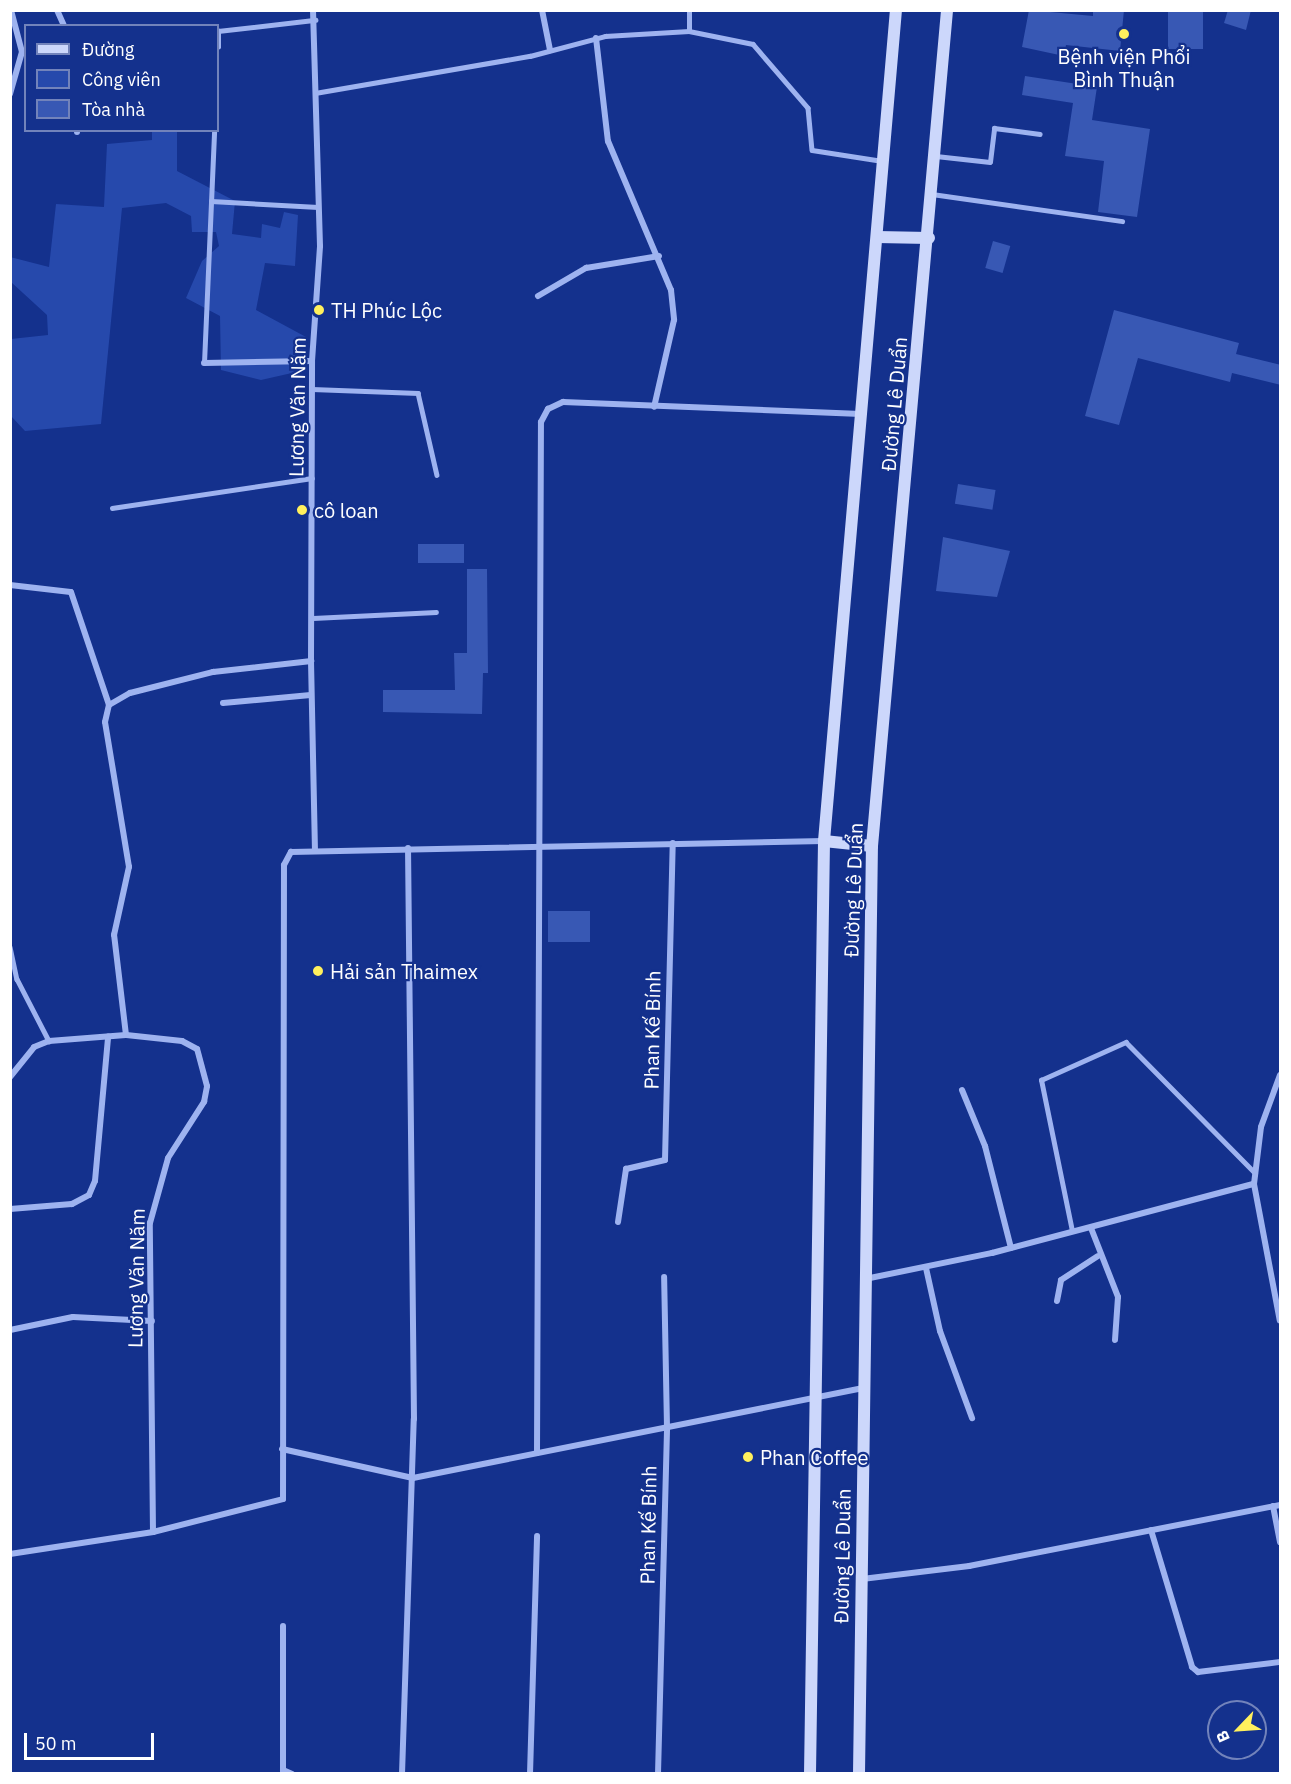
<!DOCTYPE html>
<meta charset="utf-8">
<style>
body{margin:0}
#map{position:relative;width:1291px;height:1784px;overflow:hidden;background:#14318d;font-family:"IBM Plex Sans",sans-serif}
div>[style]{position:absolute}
.green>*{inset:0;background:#2649ac}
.building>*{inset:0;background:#3858b4;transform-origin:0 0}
.lane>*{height:4.5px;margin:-2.25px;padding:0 2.25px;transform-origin:2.25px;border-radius:2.25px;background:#9eb3f0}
.street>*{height:6px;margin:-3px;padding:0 3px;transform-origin:3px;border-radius:3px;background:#9eb3f0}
.secondary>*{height:12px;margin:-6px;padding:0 6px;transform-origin:6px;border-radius:6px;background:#ccd7fb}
.dots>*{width:16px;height:16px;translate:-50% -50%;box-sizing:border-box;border:3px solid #14318d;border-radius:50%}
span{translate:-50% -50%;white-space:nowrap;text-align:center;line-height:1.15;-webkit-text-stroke:4.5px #14318d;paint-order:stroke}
.poi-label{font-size:20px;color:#fff}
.left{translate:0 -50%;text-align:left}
.street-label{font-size:20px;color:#fff}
.frame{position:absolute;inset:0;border:12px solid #fff;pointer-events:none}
.legend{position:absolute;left:24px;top:24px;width:195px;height:108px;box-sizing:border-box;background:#14318d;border:2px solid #7283bb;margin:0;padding:8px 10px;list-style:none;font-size:18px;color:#fff}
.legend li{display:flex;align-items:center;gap:12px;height:30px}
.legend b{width:30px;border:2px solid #7283bb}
.north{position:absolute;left:1207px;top:1700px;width:60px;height:60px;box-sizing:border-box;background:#14318d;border:2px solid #7283bb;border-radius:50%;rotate:245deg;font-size:16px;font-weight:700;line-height:24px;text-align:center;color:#fff}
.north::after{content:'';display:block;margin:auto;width:21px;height:27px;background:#fff05d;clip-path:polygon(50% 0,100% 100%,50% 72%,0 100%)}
.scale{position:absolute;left:24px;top:1733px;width:130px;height:27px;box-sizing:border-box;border:3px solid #fff;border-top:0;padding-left:8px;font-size:18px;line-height:21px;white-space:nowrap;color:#fff;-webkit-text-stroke:4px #14318d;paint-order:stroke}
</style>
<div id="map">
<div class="green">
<div style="clip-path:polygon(152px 131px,177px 131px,177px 171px,235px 201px,232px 234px,261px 238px,262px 224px,280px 228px,284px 212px,298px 215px,295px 266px,265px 263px,256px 310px,306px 337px,305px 370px,261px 380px,221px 370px,220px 316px,186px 298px,202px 261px,219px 246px,216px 232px,192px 232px,191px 216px,166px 203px,122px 208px,101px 424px,25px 431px,11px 416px,11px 339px,48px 335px,47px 315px,11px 282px,10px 257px,49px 267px,56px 204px,104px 207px,107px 144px,152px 140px)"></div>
</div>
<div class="building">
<div style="clip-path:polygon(1029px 10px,1093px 16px,1093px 10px,1124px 10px,1120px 51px,1066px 45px,1064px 56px,1022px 47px)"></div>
<div style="left:1168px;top:10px;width:35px;height:39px"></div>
<div style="clip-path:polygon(1228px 10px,1251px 10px,1246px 30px,1224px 23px)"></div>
<div style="clip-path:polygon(1025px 76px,1097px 87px,1092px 120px,1150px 129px,1137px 217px,1098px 212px,1104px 161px,1065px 156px,1073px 103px,1022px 95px)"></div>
<div style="left:993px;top:241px;width:18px;height:28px;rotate:16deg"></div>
<div style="clip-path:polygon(1114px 310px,1239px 343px,1236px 354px,1281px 365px,1281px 385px,1232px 373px,1230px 382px,1138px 358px,1119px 425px,1085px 416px)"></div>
<div style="left:958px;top:484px;width:38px;height:20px;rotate:9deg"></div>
<div style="clip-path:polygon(943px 537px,1010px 551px,997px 597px,936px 591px)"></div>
<div style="left:418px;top:544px;width:46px;height:19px"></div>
<div style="clip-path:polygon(467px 569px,487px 569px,488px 673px,483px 673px,482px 714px,383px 712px,383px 690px,455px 690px,454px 653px,467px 653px)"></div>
<div style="left:548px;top:911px;width:42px;height:31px"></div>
</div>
<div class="lane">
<div style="left:689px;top:31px;width:21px;rotate:-90deg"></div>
<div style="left:218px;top:47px;width:16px;rotate:-90deg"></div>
<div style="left:218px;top:31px;width:98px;rotate:-6.5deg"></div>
<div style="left:315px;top:93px;width:218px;rotate:-9.8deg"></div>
<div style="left:530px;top:56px;width:78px;rotate:-14.9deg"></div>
<div style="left:605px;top:36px;width:84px;rotate:-3.4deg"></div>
<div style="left:689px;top:31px;width:65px;rotate:11.5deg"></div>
<div style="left:753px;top:44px;width:84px;rotate:49.3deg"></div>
<div style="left:808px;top:108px;width:42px;rotate:84.6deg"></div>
<div style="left:812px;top:150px;width:71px;rotate:8.9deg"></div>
<div style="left:936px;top:156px;width:54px;rotate:6.3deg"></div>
<div style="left:990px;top:162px;width:34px;rotate:-83deg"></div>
<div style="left:994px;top:128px;width:46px;rotate:7.4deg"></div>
<div style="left:932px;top:194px;width:192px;rotate:8.1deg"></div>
<div style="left:211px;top:201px;width:107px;rotate:3.2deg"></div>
<div style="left:204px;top:363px;width:233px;rotate:-87.5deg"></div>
<div style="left:312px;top:389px;width:106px;rotate:2.2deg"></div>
<div style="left:418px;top:393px;width:84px;rotate:77deg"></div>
<div style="left:112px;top:508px;width:202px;rotate:-8.5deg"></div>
<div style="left:313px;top:618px;width:123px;rotate:-2.8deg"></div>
<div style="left:10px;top:947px;width:33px;rotate:78deg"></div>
<div style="left:17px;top:979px;width:70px;rotate:62.7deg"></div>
<div style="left:1072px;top:1231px;width:154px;rotate:-101.6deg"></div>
<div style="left:1041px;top:1080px;width:93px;rotate:-24.1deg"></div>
<div style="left:1126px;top:1042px;width:184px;rotate:45.4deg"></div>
</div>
<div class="street">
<div style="left:57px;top:10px;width:17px;rotate:66deg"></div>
<div style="left:542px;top:10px;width:41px;rotate:78.7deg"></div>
<div style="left:596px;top:38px;width:104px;rotate:83.4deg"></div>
<div style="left:608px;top:141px;width:162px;rotate:67.1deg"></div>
<div style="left:671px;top:290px;width:30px;rotate:84deg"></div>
<div style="left:674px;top:320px;width:89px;rotate:102.9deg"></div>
<div style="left:10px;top:94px;width:44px;rotate:-74.1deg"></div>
<div style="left:22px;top:52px;width:43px;rotate:-104.7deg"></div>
<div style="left:77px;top:130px;width:2px;rotate:90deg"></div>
<div style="left:538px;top:296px;width:56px;rotate:-30.3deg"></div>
<div style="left:586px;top:268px;width:74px;rotate:-9.3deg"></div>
<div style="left:204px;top:363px;width:108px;rotate:-1.1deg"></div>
<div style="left:10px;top:585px;width:61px;rotate:6.5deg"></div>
<div style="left:71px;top:592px;width:119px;rotate:71.4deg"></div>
<div style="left:311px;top:661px;width:189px;rotate:88.8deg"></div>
<div style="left:223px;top:703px;width:88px;rotate:-5.2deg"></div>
<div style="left:1280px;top:1075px;width:55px;rotate:110.1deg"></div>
<div style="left:1261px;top:1127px;width:57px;rotate:97deg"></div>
<div style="left:1254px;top:1184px;width:139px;rotate:79.3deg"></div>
<div style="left:10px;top:1077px;width:38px;rotate:-51deg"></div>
<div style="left:34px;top:1047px;width:16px;rotate:-22deg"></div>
<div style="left:49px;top:1041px;width:77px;rotate:-4.5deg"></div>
<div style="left:962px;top:1090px;width:61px;rotate:67.7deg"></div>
<div style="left:985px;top:1146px;width:105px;rotate:75.7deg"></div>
<div style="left:10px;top:1209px;width:62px;rotate:-4.6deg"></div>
<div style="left:72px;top:1204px;width:19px;rotate:-28deg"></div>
<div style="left:89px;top:1195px;width:15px;rotate:-67deg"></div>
<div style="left:95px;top:1181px;width:145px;rotate:-84.8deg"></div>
<div style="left:618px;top:1222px;width:54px;rotate:-81.4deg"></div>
<div style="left:626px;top:1169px;width:40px;rotate:-13deg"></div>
<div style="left:665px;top:1160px;width:317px;rotate:-88.6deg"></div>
<div style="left:1091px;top:1228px;width:74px;rotate:68.6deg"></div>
<div style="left:1118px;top:1297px;width:43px;rotate:94deg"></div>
<div style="left:926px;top:1268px;width:65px;rotate:77.5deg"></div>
<div style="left:940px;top:1331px;width:93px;rotate:69.8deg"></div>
<div style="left:865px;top:1279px;width:130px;rotate:-11.6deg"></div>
<div style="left:992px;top:1253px;width:271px;rotate:-14.8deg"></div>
<div style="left:1057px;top:1301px;width:21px;rotate:-79deg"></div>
<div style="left:1061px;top:1280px;width:44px;rotate:-33deg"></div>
<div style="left:10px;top:1330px;width:64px;rotate:-11.7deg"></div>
<div style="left:73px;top:1317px;width:79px;rotate:2.9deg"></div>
<div style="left:282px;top:1449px;width:134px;rotate:12.5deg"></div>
<div style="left:413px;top:1478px;width:459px;rotate:-11.3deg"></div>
<div style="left:537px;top:1453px;width:1031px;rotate:-89.78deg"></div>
<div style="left:541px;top:422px;width:15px;rotate:-62deg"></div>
<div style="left:548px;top:409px;width:17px;rotate:-25deg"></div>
<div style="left:563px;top:402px;width:298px;rotate:2.3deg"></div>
<div style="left:1273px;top:1506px;width:37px;rotate:79deg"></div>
<div style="left:1151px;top:1530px;width:143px;rotate:73.3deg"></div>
<div style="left:1192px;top:1667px;width:8px;rotate:40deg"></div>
<div style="left:1198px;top:1672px;width:83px;rotate:-7deg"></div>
<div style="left:153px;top:1532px;width:309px;rotate:-90.6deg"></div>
<div style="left:150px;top:1223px;width:67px;rotate:-74.5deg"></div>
<div style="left:168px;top:1158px;width:67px;rotate:-57.3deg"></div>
<div style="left:204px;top:1102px;width:16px;rotate:-79deg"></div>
<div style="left:207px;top:1086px;width:38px;rotate:-105deg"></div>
<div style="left:197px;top:1049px;width:17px;rotate:-152deg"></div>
<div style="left:182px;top:1041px;width:56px;rotate:-173.9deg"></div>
<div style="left:126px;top:1035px;width:101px;rotate:-96.8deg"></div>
<div style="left:114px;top:935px;width:70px;rotate:-77.6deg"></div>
<div style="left:129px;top:867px;width:147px;rotate:-99.4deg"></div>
<div style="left:105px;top:722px;width:17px;rotate:-77deg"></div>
<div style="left:109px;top:705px;width:24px;rotate:-30deg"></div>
<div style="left:130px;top:693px;width:86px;rotate:-14.2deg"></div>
<div style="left:213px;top:672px;width:99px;rotate:-6.4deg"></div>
<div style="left:311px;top:661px;width:300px;rotate:-89.8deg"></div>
<div style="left:312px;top:361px;width:115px;rotate:-86deg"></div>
<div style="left:320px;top:246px;width:236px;rotate:-91.7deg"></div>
<div style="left:10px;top:1554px;width:145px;rotate:-8.7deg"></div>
<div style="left:153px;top:1532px;width:134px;rotate:-14.2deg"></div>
<div style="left:283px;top:1499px;width:634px;rotate:-89.91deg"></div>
<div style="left:284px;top:865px;width:15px;rotate:-62deg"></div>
<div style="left:291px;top:852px;width:533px;rotate:-1.18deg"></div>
<div style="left:862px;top:1579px;width:108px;rotate:-6.9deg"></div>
<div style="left:969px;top:1566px;width:317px;rotate:-11.1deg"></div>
<div style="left:283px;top:1626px;width:148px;rotate:90deg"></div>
<div style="left:283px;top:1770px;width:10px;rotate:24deg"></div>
<div style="left:402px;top:1774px;width:355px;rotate:-88.1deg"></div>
<div style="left:414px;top:1419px;width:571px;rotate:-90.6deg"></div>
<div style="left:530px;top:1774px;width:238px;rotate:-88.3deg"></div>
<div style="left:658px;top:1774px;width:347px;rotate:-88.5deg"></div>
<div style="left:667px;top:1427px;width:150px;rotate:-91.1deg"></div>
</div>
<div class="secondary">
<div style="left:877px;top:237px;width:52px;rotate:1.1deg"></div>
<div style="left:824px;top:841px;width:48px;rotate:5.9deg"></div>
<div style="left:810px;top:1774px;width:933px;rotate:-89.14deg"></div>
<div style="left:824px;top:841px;width:834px;rotate:-85.05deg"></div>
<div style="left:859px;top:1774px;width:928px;rotate:-89.2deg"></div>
<div style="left:872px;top:846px;width:839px;rotate:-84.87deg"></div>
</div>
<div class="dots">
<div style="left:1124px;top:34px;background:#fff05d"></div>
<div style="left:319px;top:310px;background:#fff05d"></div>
<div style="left:302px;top:510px;background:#fff05d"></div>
<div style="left:318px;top:971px;background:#fff05d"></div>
<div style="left:748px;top:1457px;background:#fff05d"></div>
</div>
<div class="poi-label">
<span style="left:1124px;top:68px">Bệnh viện Phổi<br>Bình Thuận</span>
<span class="left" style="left:331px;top:310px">TH Phúc Lộc</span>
<span class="left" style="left:314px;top:510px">cô loan</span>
<span class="left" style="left:330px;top:971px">Hải sản Thaimex</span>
<span class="left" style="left:760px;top:1457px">Phan Coffee</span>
</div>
<div class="street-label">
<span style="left:894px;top:404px;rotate:-85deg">Đường Lê Duẩn</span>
<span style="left:297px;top:407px;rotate:-89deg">Lương Văn Năm</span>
<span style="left:853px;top:890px;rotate:-88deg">Đường Lê Duẩn</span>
<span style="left:652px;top:1030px;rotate:-89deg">Phan Kế Bính</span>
<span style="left:136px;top:1278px;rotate:-89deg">Lương Văn Năm</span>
<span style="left:648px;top:1525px;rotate:-89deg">Phan Kế Bính</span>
<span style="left:842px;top:1556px;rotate:-89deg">Đường Lê Duẩn</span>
</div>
<div class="frame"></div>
<ul class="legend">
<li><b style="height:8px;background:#ccd7fb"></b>Đường</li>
<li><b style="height:16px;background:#2649ac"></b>Công viên</li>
<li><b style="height:16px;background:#3858b4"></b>Tòa nhà</li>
</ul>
<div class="north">B</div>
<div class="scale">50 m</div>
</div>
